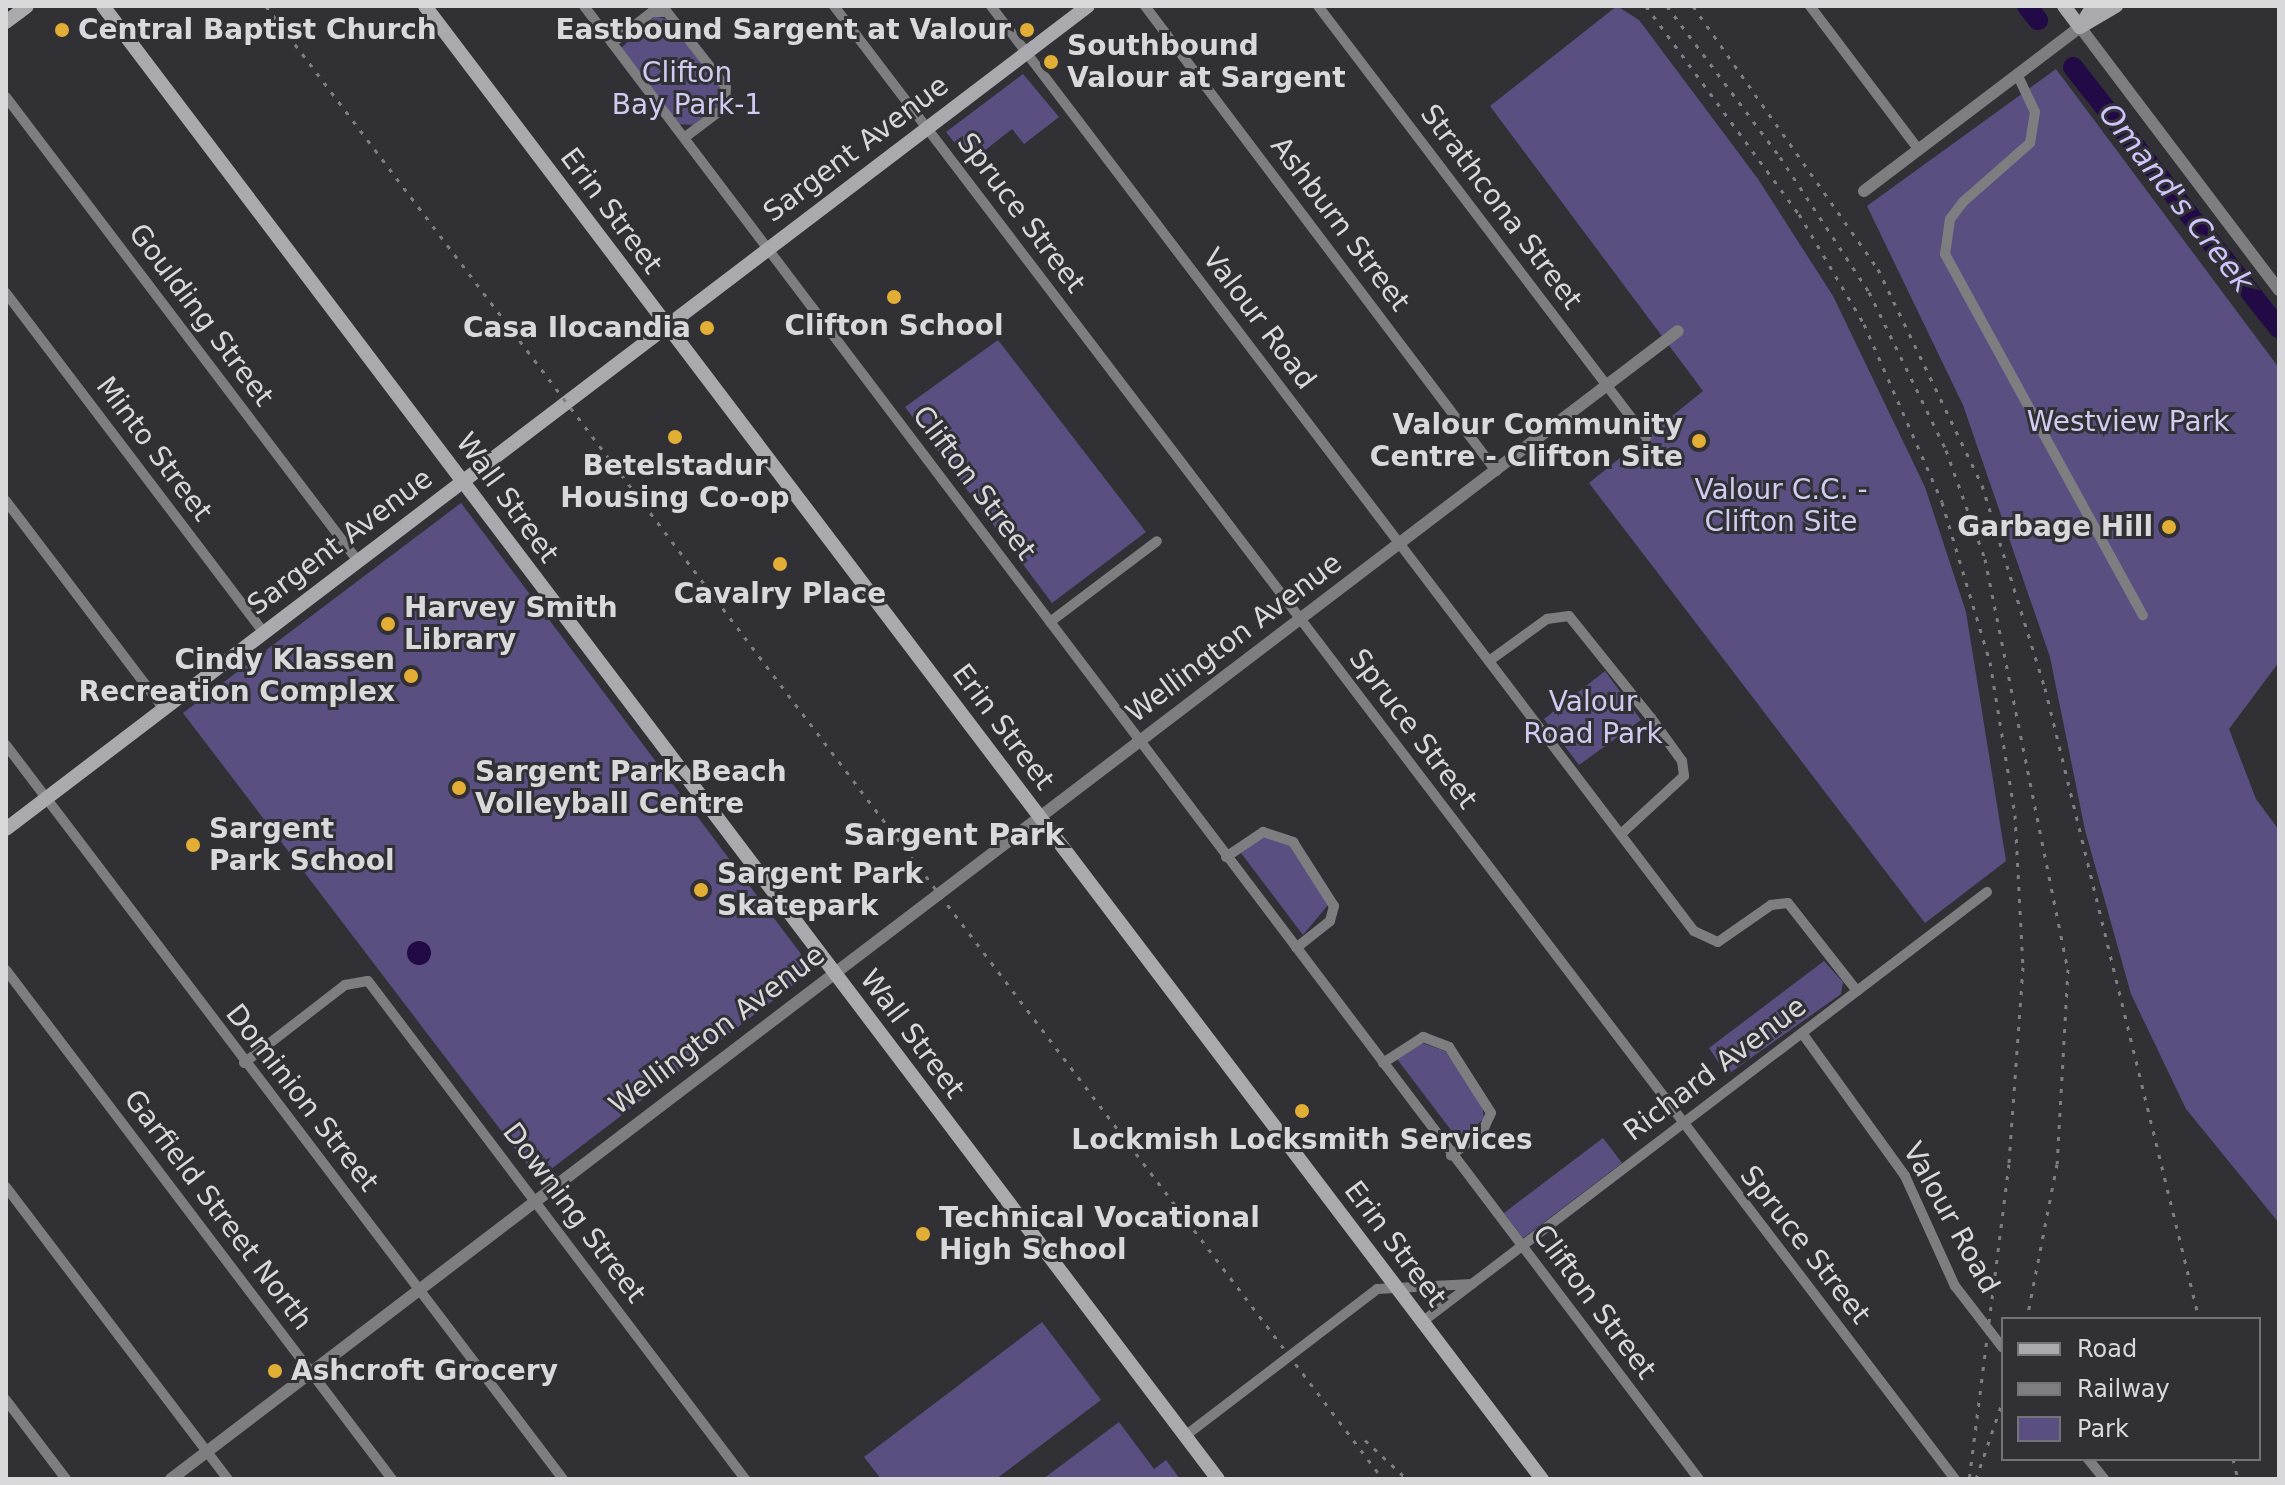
<!DOCTYPE html>
<html>
<head>
<meta charset="utf-8">
<style>
  body { margin:0 }
  #map { position:relative; width:2285px; height:1485px; overflow:hidden; background:#313035; font-family:"DejaVu Sans",sans-serif }
  div>[style] { position:absolute }
  .green>* { inset:0; background:#5b4f82 }
  .water>* { inset:0; background:#210a46 }
  .round { border-radius:50% }
  .river>* { height:20px; margin:-10px; padding:0 10px; transform-origin:10px; border-radius:10px; background:#210a46 }
  .minor>* { height:10px; margin:-5px; padding:0 5px; transform-origin:5px; border-radius:5px; background:#7e7e81 }
  .tertiary>* { height:12px; margin:-6px; padding:0 6px; transform-origin:6px; border-radius:6px; background:#7e7e81 }
  .secondary>* { height:14px; margin:-7px; padding:0 7px; transform-origin:7px; border-radius:7px; background:#aaa9ae }
  .rail>* { height:3px; margin-top:-1.5px; transform-origin:0; background:repeating-linear-gradient(90deg,#7f7e82 0 4px,transparent 0 12px) }
  .dots>* { width:22px; height:22px; translate:-50% -50%; box-sizing:border-box; border:4px solid #313035; border-radius:50% }
  span { translate:-50% -50%; white-space:nowrap; text-align:center; line-height:1.15; -webkit-text-stroke:6px #313035; paint-order:stroke }
  .poi-label { font-size:28px; color:#d9d9dc; font-weight:700 }
  .left { translate:0 -50%; text-align:left }
  .right { translate:-100% -50%; text-align:right }
  .park-label { font-size:28px; color:#d2cbf1 }
  .street-label { font-size:28px; color:#d9d9dc }
  .water-label { font-size:30px; color:#cfc4fd; font-style:italic }
  .neighbourhood-label { font-size:30px; color:#d9d9dc; font-weight:700 }
  .frame { position:absolute; inset:0; border:8px solid #d9d9dc; pointer-events:none }
  .legend { position:absolute; left:2001px; top:1317px; width:260px; height:144px; box-sizing:border-box; background:#313035; border:2px solid #747478; margin:0; padding:10px 14px; list-style:none; font-size:24px; color:#d9d9dc }
  .legend li { display:flex; align-items:center; gap:16px; height:40px }
  .legend b { width:40px; border:2px solid #747478 }
</style>
</head>
<body>
<div id="map">
  <div class="green">
    <div style="clip-path:polygon(1617px 6px,1639px 20px,1758px 179px,1833px 296px,1925px 487px,1966px 612px,2006px 861px,1925px 923px,1589px 483px,1703px 391px,1490px 106px)"></div>
    <div style="clip-path:polygon(655px 16px,669px 20px,721px 87px,721px 103px,693px 125px,678px 124px,621px 48px)"></div>
    <div style="clip-path:polygon(2056px 69px,2279px 368px,2279px 662px,2229px 729px,2256px 799px,2279px 830px,2279px 1223px,2186px 1109px,2131px 994px,2085px 830px,2050px 657px,1963px 405px,1867px 206px)"></div>
    <div style="clip-path:polygon(1023px 74px,1059px 117px,1024px 144px,1012px 129px,970px 162px,946px 132px)"></div>
    <div style="clip-path:polygon(998px 340px,1146px 532px,1052px 603px,905px 407px)"></div>
    <div style="clip-path:polygon(461px 503px,813px 970px,538px 1179px,183px 713px)"></div>
    <div style="clip-path:polygon(1605px 671px,1641px 720px,1579px 765px,1544px 719px)"></div>
    <div style="clip-path:polygon(1262px 837px,1287px 842px,1328px 905px,1303px 935px,1241px 853px)"></div>
    <div style="clip-path:polygon(1824px 961px,1843px 982px,1841px 994px,1727px 1075px,1709px 1048px)"></div>
    <div style="clip-path:polygon(1422px 1043px,1445px 1051px,1481px 1099px,1484px 1118px,1460px 1142px,1397px 1059px)"></div>
    <div style="clip-path:polygon(1603px 1138px,1622px 1163px,1523px 1238px,1504px 1213px)"></div>
    <div style="clip-path:polygon(1042px 1322px,1101px 1400px,996px 1479px,881px 1479px,864px 1457px)"></div>
    <div style="clip-path:polygon(1119px 1422px,1154px 1469px,1166px 1460px,1180px 1479px,1043px 1479px)"></div>
  </div>
  <div class="water">
    <div class="round" style="left:407px;top:941px;width:24px;height:24px"></div>
  </div>
  <div class="river">
    <div style="left:2027px;top:6px;width:18px;rotate:52deg"></div>
    <div style="left:2073px;top:67px;width:333px;rotate:51.8deg"></div>
  </div>
  <div class="minor">
    <div style="left:584px;top:6px;width:1847px;rotate:52.88deg"></div>
    <div style="left:834px;top:6px;width:1851px;rotate:52.73deg"></div>
    <div style="left:991px;top:6px;width:1162px;rotate:52.77deg"></div>
    <div style="left:1694px;top:931px;width:26px;rotate:25deg"></div>
    <div style="left:1718px;top:942px;width:65px;rotate:-34.9deg"></div>
    <div style="left:1771px;top:905px;width:17px;rotate:-7deg"></div>
    <div style="left:1788px;top:903px;width:112px;rotate:51.9deg"></div>
    <div style="left:1145px;top:6px;width:583px;rotate:52.95deg"></div>
    <div style="left:1318px;top:6px;width:542px;rotate:52.73deg"></div>
    <div style="left:1810px;top:6px;width:179px;rotate:52.9deg"></div>
    <div style="left:612px;top:43px;width:51px;rotate:-37.8deg"></div>
    <div style="left:652px;top:12px;width:15px"></div>
    <div style="left:667px;top:12px;width:95px;rotate:51.8deg"></div>
    <div style="left:726px;top:87px;width:20px;rotate:93deg"></div>
    <div style="left:725px;top:107px;width:51px;rotate:142.9deg"></div>
    <div style="left:2017px;top:74px;width:42px;rotate:64.7deg"></div>
    <div style="left:2035px;top:112px;width:31px;rotate:99deg"></div>
    <div style="left:2030px;top:143px;width:89px;rotate:138.6deg"></div>
    <div style="left:1963px;top:202px;width:21px;rotate:127deg"></div>
    <div style="left:1950px;top:219px;width:35px;rotate:98deg"></div>
    <div style="left:1945px;top:254px;width:412px;rotate:61.3deg"></div>
    <div style="left:6px;top:97px;width:582px;rotate:52.82deg"></div>
    <div style="left:6px;top:293px;width:427px;rotate:52.8deg"></div>
    <div style="left:6px;top:501px;width:261px;rotate:52.8deg"></div>
    <div style="left:1050px;top:622px;width:134px;rotate:-37.1deg"></div>
    <div style="left:1489px;top:661px;width:72px;rotate:-35.9deg"></div>
    <div style="left:1547px;top:619px;width:22px;rotate:-8deg"></div>
    <div style="left:1569px;top:616px;width:131px;rotate:51.2deg"></div>
    <div style="left:1651px;top:718px;width:53px;rotate:54.2deg"></div>
    <div style="left:1682px;top:761px;width:15px;rotate:82deg"></div>
    <div style="left:1684px;top:776px;width:86px;rotate:137.4deg"></div>
    <div style="left:6px;top:745px;width:921px;rotate:52.81deg"></div>
    <div style="left:1226px;top:857px;width:45px;rotate:-34deg"></div>
    <div style="left:1263px;top:832px;width:32px;rotate:18deg"></div>
    <div style="left:1293px;top:842px;width:76px;rotate:57.4deg"></div>
    <div style="left:1334px;top:906px;width:16px;rotate:105deg"></div>
    <div style="left:1330px;top:921px;width:43px;rotate:141.5deg"></div>
    <div style="left:6px;top:970px;width:639px;rotate:52.83deg"></div>
    <div style="left:1802px;top:1033px;width:176px;rotate:54.2deg"></div>
    <div style="left:1905px;top:1176px;width:121px;rotate:65.6deg"></div>
    <div style="left:1955px;top:1286px;width:78px;rotate:52.3deg"></div>
    <div style="left:244px;top:1063px;width:128px;rotate:-37.7deg"></div>
    <div style="left:345px;top:985px;width:23px;rotate:-10deg"></div>
    <div style="left:368px;top:981px;width:625px;rotate:52.87deg"></div>
    <div style="left:1383px;top:1063px;width:48px;rotate:-33deg"></div>
    <div style="left:1423px;top:1037px;width:28px;rotate:21deg"></div>
    <div style="left:1449px;top:1047px;width:78px;rotate:57.5deg"></div>
    <div style="left:1491px;top:1113px;width:21px;rotate:115deg"></div>
    <div style="left:1482px;top:1132px;width:39px;rotate:143deg"></div>
    <div style="left:6px;top:1187px;width:367px;rotate:52.8deg"></div>
    <div style="left:1422px;top:1322px;width:710px;rotate:-37.27deg"></div>
    <div style="left:6px;top:1400px;width:99px;rotate:52.8deg"></div>
    <div style="left:1185px;top:1436px;width:242px;rotate:-37.4deg"></div>
    <div style="left:1377px;top:1289px;width:95px;rotate:-3deg"></div>
    <div style="left:2088px;top:1459px;width:26px;rotate:51deg"></div>
  </div>
  <div class="tertiary">
    <div style="left:1864px;top:191px;width:271px;rotate:-37.2deg"></div>
    <div style="left:2080px;top:27px;width:330px;rotate:52.9deg"></div>
    <div style="left:171px;top:1479px;width:1894px;rotate:-37.3deg"></div>
  </div>
  <div class="secondary">
    <div style="left:103px;top:6px;width:1847px;rotate:52.88deg"></div>
    <div style="left:425px;top:6px;width:1849px;rotate:52.83deg"></div>
    <div style="left:2064px;top:6px;width:26px;rotate:53deg"></div>
    <div style="left:6px;top:22px;width:26px;rotate:-37deg"></div>
    <div style="left:2080px;top:27px;width:42px;rotate:-30.3deg"></div>
    <div style="left:2080px;top:27px;width:25px;rotate:-58deg"></div>
    <div style="left:6px;top:829px;width:1359px;rotate:-37.26deg"></div>
  </div>
  <div class="rail">
    <div style="left:266px;top:6px;width:1849px;rotate:52.83deg"></div>
    <div style="left:1646px;top:6px;width:258px;rotate:53.7deg"></div>
    <div style="left:1799px;top:214px;width:128px;rotate:59.4deg"></div>
    <div style="left:1864px;top:324px;width:194px;rotate:66.3deg"></div>
    <div style="left:1942px;top:502px;width:167px;rotate:73.3deg"></div>
    <div style="left:1990px;top:662px;width:155px;rotate:80.7deg"></div>
    <div style="left:2015px;top:815px;width:152px;rotate:87deg"></div>
    <div style="left:2023px;top:967px;width:197px;rotate:94.1deg"></div>
    <div style="left:2009px;top:1164px;width:318px;rotate:97.2deg"></div>
    <div style="left:1667px;top:6px;width:189px;rotate:53.2deg"></div>
    <div style="left:1780px;top:157px;width:162px;rotate:56.6deg"></div>
    <div style="left:1869px;top:292px;width:176px;rotate:64deg"></div>
    <div style="left:1946px;top:450px;width:116px;rotate:70.3deg"></div>
    <div style="left:1985px;top:559px;width:418px;rotate:78.6deg"></div>
    <div style="left:2068px;top:969px;width:195px;rotate:93.2deg"></div>
    <div style="left:2057px;top:1164px;width:158px;rotate:101deg"></div>
    <div style="left:1693px;top:6px;width:322px;rotate:54.9deg"></div>
    <div style="left:1878px;top:269px;width:240px;rotate:64.3deg"></div>
    <div style="left:1982px;top:485px;width:213px;rotate:72.8deg"></div>
    <div style="left:2045px;top:688px;width:650px;rotate:76.28deg"></div>
    <div style="left:1365px;top:1440px;width:57px;rotate:42.9deg"></div>
    <div style="left:2233px;top:1459px;width:21px;rotate:76deg"></div>
    <div style="left:1976px;top:1479px;width:83px;rotate:-71.1deg"></div>
  </div>
  <div class="dots">
    <div style="left:62px;top:30px;background:#e3ae35"></div>
    <div style="left:1027px;top:30px;background:#e3ae35"></div>
    <div style="left:1051px;top:62px;background:#e3ae35"></div>
    <div style="left:894px;top:297px;background:#e3ae35"></div>
    <div style="left:707px;top:328px;background:#e3ae35"></div>
    <div style="left:675px;top:437px;background:#e3ae35"></div>
    <div style="left:1699px;top:441px;background:#e3ae35"></div>
    <div style="left:2169px;top:527px;background:#e3ae35"></div>
    <div style="left:780px;top:564px;background:#e3ae35"></div>
    <div style="left:388px;top:624px;background:#e3ae35"></div>
    <div style="left:411px;top:676px;background:#e3ae35"></div>
    <div style="left:459px;top:788px;background:#e3ae35"></div>
    <div style="left:193px;top:845px;background:#e3ae35"></div>
    <div style="left:701px;top:890px;background:#e3ae35"></div>
    <div style="left:1302px;top:1111px;background:#e3ae35"></div>
    <div style="left:923px;top:1234px;background:#e3ae35"></div>
    <div style="left:275px;top:1371px;background:#e3ae35"></div>
  </div>
  <div class="poi-label">
    <span class="left" style="left:78px;top:30px">Central Baptist Church</span>
    <span class="right" style="left:1011px;top:30px">Eastbound Sargent at Valour</span>
    <span class="left" style="left:1067px;top:62px">Southbound<br>Valour at Sargent</span>
    <span style="left:894px;top:326px">Clifton School</span>
    <span class="right" style="left:691px;top:328px">Casa Ilocandia</span>
    <span class="right" style="left:1683px;top:441px">Valour Community<br>Centre - Clifton Site</span>
    <span style="left:675px;top:482px">Betelstadur<br>Housing Co-op</span>
    <span class="right" style="left:2153px;top:527px">Garbage Hill</span>
    <span style="left:780px;top:594px">Cavalry Place</span>
    <span class="left" style="left:404px;top:624px">Harvey Smith<br>Library</span>
    <span class="right" style="left:395px;top:676px">Cindy Klassen<br>Recreation Complex</span>
    <span class="left" style="left:475px;top:788px">Sargent Park Beach<br>Volleyball Centre</span>
    <span class="left" style="left:209px;top:845px">Sargent<br>Park School</span>
    <span class="left" style="left:717px;top:890px">Sargent Park<br>Skatepark</span>
    <span style="left:1302px;top:1140px">Lockmish Locksmith Services</span>
    <span class="left" style="left:939px;top:1234px">Technical Vocational<br>High School</span>
    <span class="left" style="left:291px;top:1371px">Ashcroft Grocery</span>
  </div>
  <div class="park-label">
    <span style="left:687px;top:89px">Clifton<br>Bay Park-1</span>
    <span style="left:2128px;top:422px">Westview Park</span>
    <span style="left:1781px;top:506px">Valour C.C. -<br>Clifton Site</span>
    <span style="left:1593px;top:718px">Valour<br>Road Park</span>
  </div>
  <div class="street-label">
    <span style="left:856px;top:149px;rotate:-37deg">Sargent Avenue</span>
    <span style="left:1501px;top:207px;rotate:53deg">Strathcona Street</span>
    <span style="left:611px;top:211px;rotate:53deg">Erin Street</span>
    <span style="left:1021px;top:213px;rotate:53deg">Spruce Street</span>
    <span style="left:1340px;top:224px;rotate:53deg">Ashburn Street</span>
    <span style="left:201px;top:315px;rotate:53deg">Goulding Street</span>
    <span style="left:1259px;top:319px;rotate:53deg">Valour Road</span>
    <span style="left:154px;top:449px;rotate:53deg">Minto Street</span>
    <span style="left:974px;top:483px;rotate:53deg">Clifton Street</span>
    <span style="left:507px;top:498px;rotate:54deg">Wall Street</span>
    <span style="left:340px;top:542px;rotate:-37deg">Sargent Avenue</span>
    <span style="left:1234px;top:638px;rotate:-37deg">Wellington Avenue</span>
    <span style="left:1003px;top:727px;rotate:53deg">Erin Street</span>
    <span style="left:1413px;top:729px;rotate:53deg">Spruce Street</span>
    <span style="left:717px;top:1030px;rotate:-37deg">Wellington Avenue</span>
    <span style="left:912px;top:1034px;rotate:53deg">Wall Street</span>
    <span style="left:1715px;top:1069px;rotate:-37deg">Richard Avenue</span>
    <span style="left:302px;top:1098px;rotate:52deg">Dominion Street</span>
    <span style="left:218px;top:1210px;rotate:53deg">Garfield Street North</span>
    <span style="left:574px;top:1213px;rotate:53deg">Downing Street</span>
    <span style="left:1951px;top:1218px;rotate:61deg">Valour Road</span>
    <span style="left:1395px;top:1244px;rotate:53deg">Erin Street</span>
    <span style="left:1805px;top:1245px;rotate:52deg">Spruce Street</span>
    <span style="left:1594px;top:1302px;rotate:53deg">Clifton Street</span>
  </div>
  <div class="water-label">
    <span style="left:2176px;top:198px;rotate:52deg">Omand's Creek</span>
  </div>
  <div class="neighbourhood-label">
    <span style="left:954px;top:835px">Sargent Park</span>
  </div>
  <div class="frame"></div>
  <ul class="legend">
  <li><b style="height:10px;background:#aaa9ae"></b>Road</li>
  <li><b style="height:10px;background:#7f7e82"></b>Railway</li>
  <li><b style="height:22px;background:#5b4f82"></b>Park</li>
  </ul>
</div>
</body>
</html>
